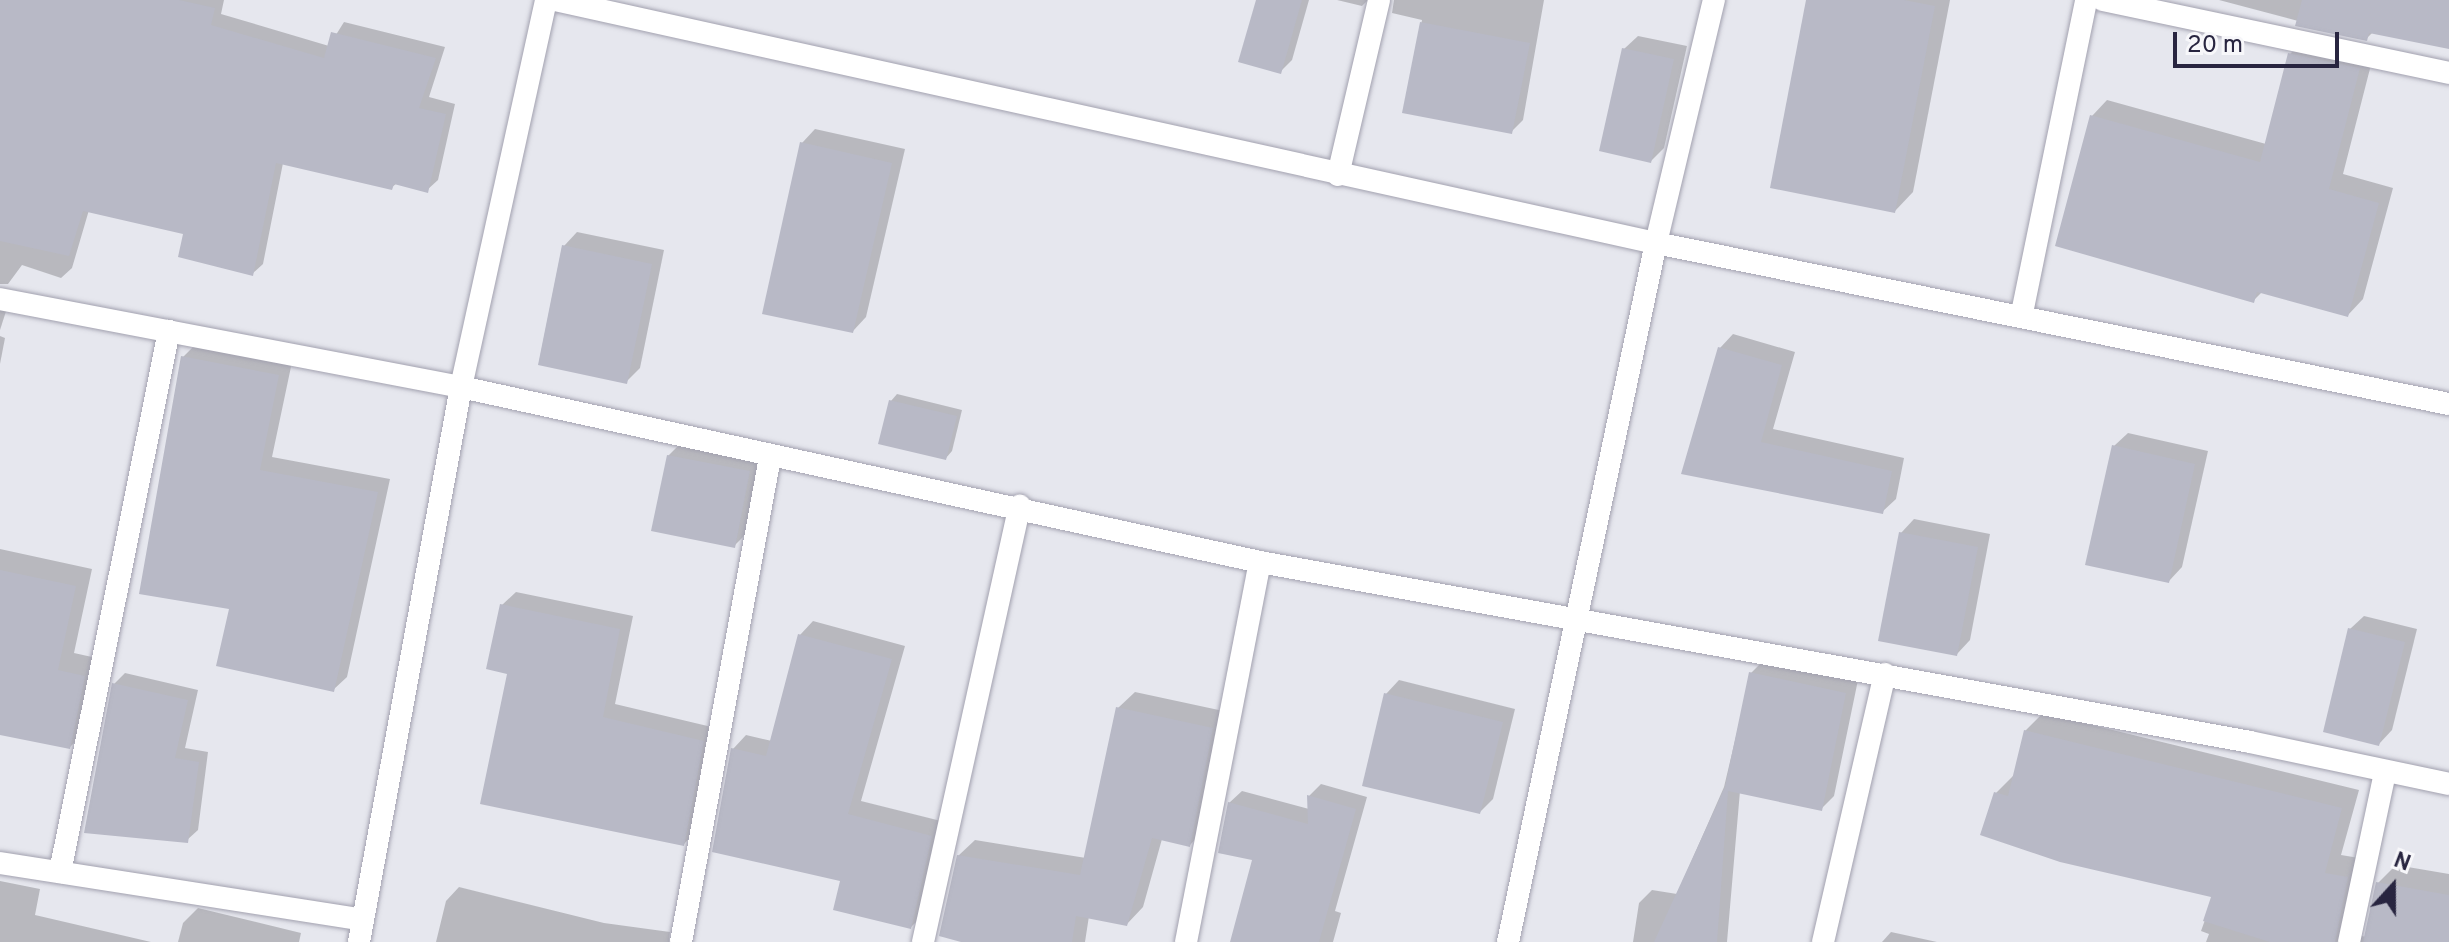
<!DOCTYPE html>
<html>
<head>
<meta charset="utf-8">
<style>
  body { margin:0 }
  #map { position:relative; width:2449px; height:942px; overflow:hidden; background:#e6e7ee; font-family:Overpass,sans-serif }
  div>[style] { position:absolute }
  .shadow>* { inset:0; background:#0003 }
  .building>* { inset:0; background:#b8b9c6 }
  .roads { filter:drop-shadow(0 0 2px #a2a1af) drop-shadow(0 0 2px #a2a1af) }
  .minor>* { height:22px; margin:-11px; padding:0 11px; transform-origin:11px; border-radius:11px; background:#fff }
  span { translate:-50% -50%; white-space:nowrap; text-align:center; line-height:1.15; -webkit-text-stroke:6px #f7f7fa; paint-order:stroke }
  .north { position:absolute; left:2353px; top:846px; width:80px; height:80px; -webkit-text-stroke:6px #f7f7fa; paint-order:stroke; rotate:21deg; font-size:22px; font-weight:700; line-height:32px; text-align:center; color:#282540 }
  .north::after { content:''; display:block; margin:auto; width:28px; height:36px; background:#282540; clip-path:polygon(50% 0,100% 100%,50% 72%,0 100%) }
  .scale { position:absolute; left:2173px; top:32px; width:166px; height:36px; box-sizing:border-box; border:4px solid #282540; border-top:0; padding-left:10px; font-size:24px; line-height:28px; white-space:nowrap; color:#282540; -webkit-text-stroke:6px #f7f7fa; paint-order:stroke }
</style>
</head>
<body>
<div id="map">
  <div class="shadow">
    <div style="clip-path:polygon(0 0,224px 0,221px 14px,329px 46px,344px 22px,445px 47px,429px 97px,455px 104px,438px 180px,427px 190px,397px 183px,391px 188px,283px 163px,263px 264px,252px 274px,186px 232px,89px 210px,72px 268px,61px 278px,22px 265px,8px 284px,0 284px)"></div>
    <div style="clip-path:polygon(1258px 0,1309px 0,1292px 60px,1280px 72px)"></div>
    <div style="clip-path:polygon(1337px 0,1368px 0,1362px 6px)"></div>
    <div style="clip-path:polygon(1394px 0,1544px 0,1523px 120px,1511px 132px,1404px 111px,1422px 20px,1392px 13px)"></div>
    <div style="clip-path:polygon(1808px 0,1950px 0,1913px 192px,1895px 211px)"></div>
    <div style="clip-path:polygon(2219px 0,2449px 0,2449px 47px,2373px 32px,2366px 39px)"></div>
    <div style="clip-path:polygon(1638px 36px,1687px 46px,1664px 148px,1651px 161px,1624px 49px)"></div>
    <div style="clip-path:polygon(2305px 39px,2374px 53px,2343px 174px,2393px 188px,2363px 299px,2348px 315px,2263px 291px,2254px 300px,2092px 116px,2107px 100px,2266px 144px,2290px 54px)"></div>
    <div style="clip-path:polygon(815px 129px,905px 149px,866px 317px,853px 331px,802px 143px)"></div>
    <div style="clip-path:polygon(577px 232px,664px 250px,640px 368px,626px 382px,564px 246px)"></div>
    <div style="clip-path:polygon(0 297px,9px 302px,0 330px)"></div>
    <div style="clip-path:polygon(1733px 334px,1795px 352px,1773px 429px,1904px 458px,1896px 499px,1882px 512px,1684px 473px,1720px 348px)"></div>
    <div style="clip-path:polygon(0 336px,5px 338px,0 364px)"></div>
    <div style="clip-path:polygon(197px 343px,292px 362px,272px 457px,390px 479px,347px 677px,333px 690px,231px 607px,183px 357px)"></div>
    <div style="clip-path:polygon(897px 394px,962px 410px,952px 451px,946px 458px,891px 401px)"></div>
    <div style="clip-path:polygon(2128px 433px,2208px 451px,2182px 567px,2169px 581px,2114px 446px)"></div>
    <div style="clip-path:polygon(682px 442px,762px 458px,748px 532px,734px 546px,668px 456px)"></div>
    <div style="clip-path:polygon(1914px 519px,1990px 534px,1970px 640px,1957px 654px,1901px 533px)"></div>
    <div style="clip-path:polygon(0 549px,92px 569px,74px 653px,101px 659px,87px 730px,70px 747px,0 733px)"></div>
    <div style="clip-path:polygon(516px 592px,633px 616px,615px 704px,716px 728px,697px 830px,684px 844px,509px 672px,502px 605px)"></div>
    <div style="clip-path:polygon(2364px 616px,2417px 629px,2392px 730px,2379px 744px,2350px 629px)"></div>
    <div style="clip-path:polygon(813px 621px,905px 646px,861px 801px,945px 822px,924px 914px,911px 927px,843px 879px,733px 749px,746px 735px,772px 741px,800px 635px)"></div>
    <div style="clip-path:polygon(1764px 660px,1858px 680px,1834px 796px,1821px 809px,1740px 791px,1727px 942px,1633px 942px,1639px 903px,1652px 890px,1677px 894px,1724px 787px,1751px 673px)"></div>
    <div style="clip-path:polygon(125px 673px,198px 690px,185px 748px,208px 752px,198px 830px,187px 840px,114px 684px)"></div>
    <div style="clip-path:polygon(1399px 680px,1515px 709px,1493px 799px,1480px 812px,1386px 694px)"></div>
    <div style="clip-path:polygon(1135px 692px,1228px 712px,1206px 828px,1190px 845px,1162px 839px,1143px 907px,1127px 924px,1089px 916px,1085px 942px,965px 942px,958px 856px,975px 840px,1086px 858px,1118px 708px)"></div>
    <div style="clip-path:polygon(2043px 713px,2359px 790px,2341px 855px,2365px 859px,2358px 935px,2366px 937px,2378px 883px,2396px 865px,2449px 874px,2449px 942px,2206px 942px,2209px 934px,2201px 931px,2214px 895px,1996px 793px,2015px 774px,2025px 731px)"></div>
    <div style="clip-path:polygon(1321px 784px,1367px 797px,1335px 911px,1341px 913px,1333px 942px,1232px 942px,1254px 859px,1229px 803px,1242px 791px,1309px 809px,1309px 796px)"></div>
    <div style="clip-path:polygon(0 881px,40px 889px,35px 915px,151px 942px,0 942px)"></div>
    <div style="clip-path:polygon(459px 887px,604px 923px,670px 932px,669px 942px,436px 942px,446px 901px)"></div>
    <div style="clip-path:polygon(198px 908px,301px 933px,299px 942px,178px 942px,183px 923px)"></div>
    <div style="clip-path:polygon(1891px 932px,1937px 942px,1882px 942px)"></div>
  </div>
  <div class="building">
    <div style="clip-path:polygon(0 0,179px 0,215px 8px,211px 25px,324px 58px,331px 32px,436px 58px,419px 108px,446px 114px,428px 193px,394px 184px,392px 190px,276px 163px,253px 276px,178px 257px,183px 234px,83px 211px,69px 256px,0 241px)"></div>
    <div style="clip-path:polygon(1256px 0,1302px 0,1281px 74px,1238px 62px)"></div>
    <div style="clip-path:polygon(1806px 0,1904px 0,1935px 6px,1895px 213px,1770px 188px)"></div>
    <div style="clip-path:polygon(2302px 0,2449px 0,2449px 49px,2369px 33px,2367px 41px,2295px 26px)"></div>
    <div style="clip-path:polygon(1420px 22px,1530px 43px,1512px 134px,1402px 113px)"></div>
    <div style="clip-path:polygon(1622px 48px,1674px 59px,1651px 163px,1599px 151px)"></div>
    <div style="clip-path:polygon(2288px 53px,2360px 68px,2329px 189px,2379px 203px,2348px 317px,2257px 292px,2254px 303px,2055px 246px,2090px 115px,2260px 162px)"></div>
    <div style="clip-path:polygon(800px 142px,892px 163px,853px 333px,762px 314px)"></div>
    <div style="clip-path:polygon(562px 245px,652px 264px,627px 384px,538px 365px)"></div>
    <div style="clip-path:polygon(1718px 347px,1782px 365px,1761px 442px,1892px 471px,1883px 514px,1681px 474px)"></div>
    <div style="clip-path:polygon(181px 356px,279px 375px,260px 470px,378px 492px,334px 692px,216px 666px,229px 609px,139px 594px)"></div>
    <div style="clip-path:polygon(889px 400px,957px 416px,946px 460px,878px 444px)"></div>
    <div style="clip-path:polygon(2112px 445px,2195px 464px,2169px 583px,2085px 565px)"></div>
    <div style="clip-path:polygon(667px 455px,750px 471px,735px 548px,651px 531px)"></div>
    <div style="clip-path:polygon(1899px 532px,1978px 547px,1957px 656px,1878px 641px)"></div>
    <div style="clip-path:polygon(0 570px,76px 586px,58px 670px,85px 676px,70px 749px,0 735px)"></div>
    <div style="clip-path:polygon(500px 604px,620px 629px,603px 717px,704px 741px,684px 846px,480px 804px,507px 674px,486px 669px)"></div>
    <div style="clip-path:polygon(2348px 628px,2405px 642px,2379px 746px,2323px 732px)"></div>
    <div style="clip-path:polygon(798px 634px,892px 659px,848px 814px,932px 836px,911px 929px,833px 910px,840px 881px,712px 852px,731px 748px,766px 756px)"></div>
    <div style="clip-path:polygon(1749px 672px,1846px 693px,1822px 811px,1728px 791px,1717px 942px,1654px 942px,1725px 787px)"></div>
    <div style="clip-path:polygon(112px 683px,188px 700px,175px 758px,199px 762px,188px 843px,84px 833px)"></div>
    <div style="clip-path:polygon(1384px 693px,1503px 722px,1480px 814px,1362px 786px)"></div>
    <div style="clip-path:polygon(1116px 707px,1213px 728px,1190px 847px,1152px 838px,1127px 926px,1076px 916px,1072px 942px,961px 942px,939px 936px,957px 855px,1080px 875px)"></div>
    <div style="clip-path:polygon(2024px 730px,2342px 808px,2325px 873px,2348px 877px,2335px 942px,2270px 942px,2203px 921px,2211px 897px,2060px 862px,1980px 835px,1994px 792px,2008px 796px)"></div>
    <div style="clip-path:polygon(1307px 795px,1356px 809px,1319px 942px,1230px 942px,1252px 860px,1218px 853px,1228px 802px,1308px 824px)"></div>
    <div style="clip-path:polygon(2376px 882px,2449px 895px,2449px 942px,2363px 942px)"></div>
  </div>
  <div class="roads">
    <div class="minor">
      <div style="left:555px;top:0;width:1127px;rotate:12.45deg"></div>
      <div style="left:1656px;top:243px;width:809px;rotate:11.48deg"></div>
      <div style="left:2103px;top:0;width:354px;rotate:11.9deg"></div>
      <div style="left:1338px;top:175px;width:180px;rotate:-76.8deg"></div>
      <div style="left:0;top:299px;width:469px;rotate:10.8deg"></div>
      <div style="left:461px;top:387px;width:818px;rotate:12.35deg"></div>
      <div style="left:1260px;top:562px;width:1006px;rotate:10.3deg"></div>
      <div style="left:2250px;top:742px;width:203px;rotate:11.9deg"></div>
      <div style="left:2022px;top:313px;width:319px;rotate:-78.4deg"></div>
      <div style="left:0;top:863px;width:367px;rotate:8.9deg"></div>
      <div style="left:60px;top:872px;width:552px;rotate:-78.61deg"></div>
      <div style="left:359px;top:942px;width:564px;rotate:-79.59deg"></div>
      <div style="left:461px;top:387px;width:396px;rotate:-77.6deg"></div>
      <div style="left:681px;top:942px;width:493px;rotate:-79.6deg"></div>
      <div style="left:923px;top:942px;width:447px;rotate:-77.5deg"></div>
      <div style="left:1186px;top:942px;width:387px;rotate:-79deg"></div>
      <div style="left:1508px;top:942px;width:714px;rotate:-78.05deg"></div>
      <div style="left:1656px;top:243px;width:250px;rotate:-76.6deg"></div>
      <div style="left:1823px;top:942px;width:275px;rotate:-77deg"></div>
      <div style="left:2349px;top:942px;width:174px;rotate:-78deg"></div>
    </div>
  </div>
  <div class="north">N</div>
  <div class="scale">20 m</div>
</div>
</body>
</html>
